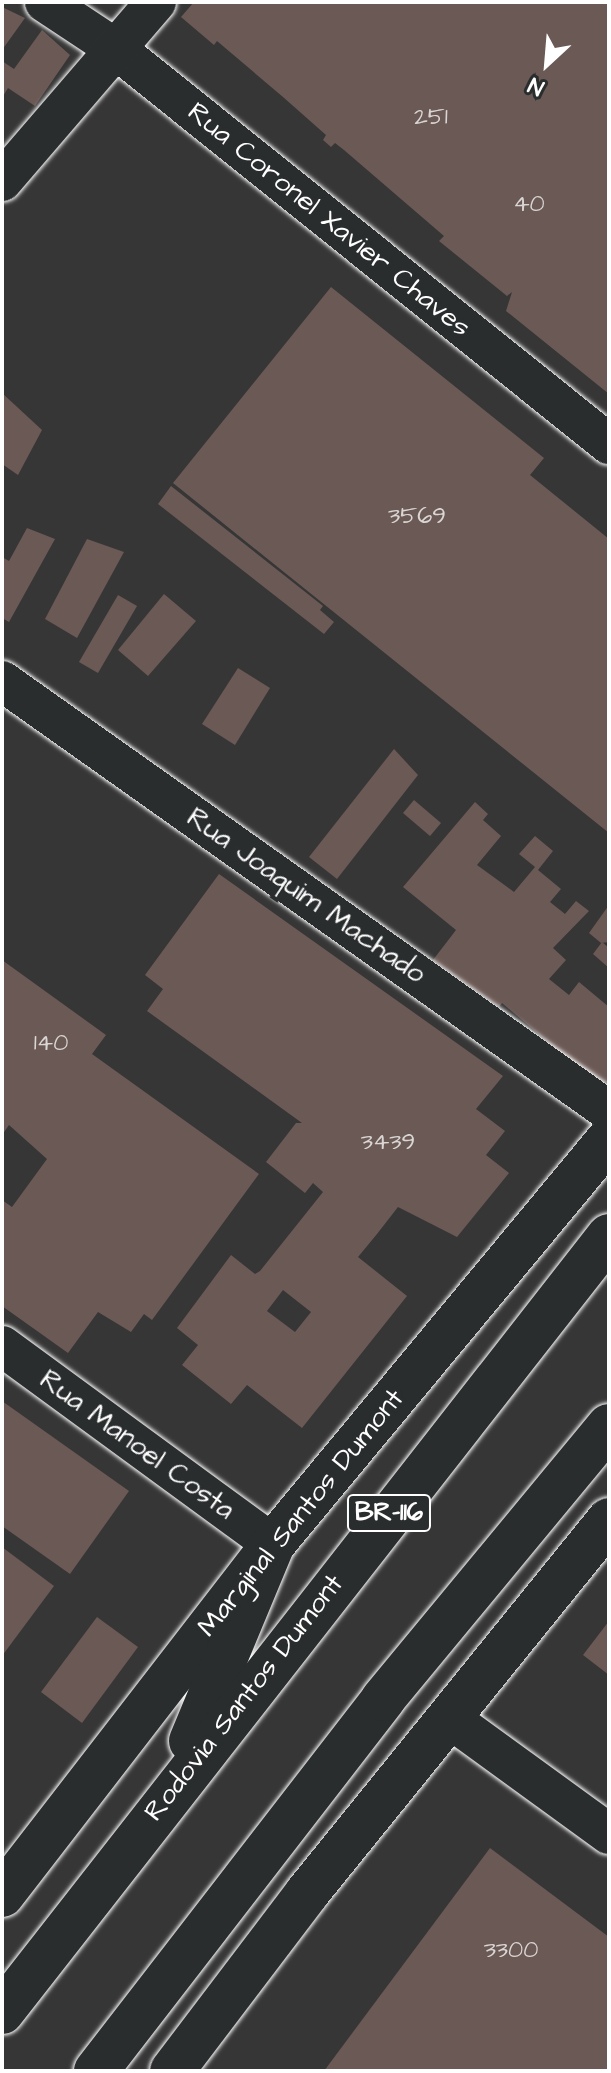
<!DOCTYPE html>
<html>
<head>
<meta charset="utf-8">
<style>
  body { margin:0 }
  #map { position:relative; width:611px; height:2073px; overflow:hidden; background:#373636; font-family:"Architects Daughter",sans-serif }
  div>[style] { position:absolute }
  .building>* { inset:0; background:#6b5955 }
  .roads { filter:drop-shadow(0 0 2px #fff) drop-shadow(0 0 2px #fff) }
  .street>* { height:40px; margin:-20px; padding:0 20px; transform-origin:20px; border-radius:20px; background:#2a2d2e }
  .secondary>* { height:44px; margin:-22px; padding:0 22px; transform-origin:22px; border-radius:22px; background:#2a2d2e }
  .highway>* { height:44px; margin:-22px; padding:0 22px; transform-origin:22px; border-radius:22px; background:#2a2d2e }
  span { translate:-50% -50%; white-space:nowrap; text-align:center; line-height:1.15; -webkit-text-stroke:8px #2a2d2e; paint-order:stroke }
  .number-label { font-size:24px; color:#dad6d4 }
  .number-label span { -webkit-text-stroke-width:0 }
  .shield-label span { padding:2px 6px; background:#2a2d2e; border:2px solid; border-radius:6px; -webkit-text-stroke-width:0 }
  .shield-label { font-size:26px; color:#fff; font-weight:700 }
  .street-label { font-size:28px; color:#fff }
  .frame { position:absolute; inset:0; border:4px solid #fff; pointer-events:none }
  .north { position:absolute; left:507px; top:24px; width:80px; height:80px; -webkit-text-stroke:6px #2a2d2e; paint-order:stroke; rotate:206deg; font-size:22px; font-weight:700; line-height:32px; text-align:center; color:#fff }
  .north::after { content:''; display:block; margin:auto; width:28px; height:36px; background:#fff; clip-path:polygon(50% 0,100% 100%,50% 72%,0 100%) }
</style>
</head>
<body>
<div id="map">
  <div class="building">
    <div style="clip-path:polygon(194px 2px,609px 2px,609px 394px,506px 311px,512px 292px,507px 296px,439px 241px,444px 236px,344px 150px,335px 143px,331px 147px,323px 140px,326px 135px,283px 97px,217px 41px,214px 45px,181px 17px)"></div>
    <div style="clip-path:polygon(2px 7px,25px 18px,2px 50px)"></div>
    <div style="clip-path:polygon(42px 30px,70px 55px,35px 106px,8px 88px,2px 98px,2px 61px,14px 69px)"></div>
    <div style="clip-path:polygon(331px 287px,544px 458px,530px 475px,609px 539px,609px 833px,173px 483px)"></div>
    <div style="clip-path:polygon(2px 393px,42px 430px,18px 475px,2px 464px)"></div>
    <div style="clip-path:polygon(171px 486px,323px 606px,320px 610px,334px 622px,324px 634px,158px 504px)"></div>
    <div style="clip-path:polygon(27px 528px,55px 539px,9px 622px,2px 618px,2px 557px,9px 561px)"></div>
    <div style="clip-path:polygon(87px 539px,124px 552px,77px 638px,45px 619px)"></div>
    <div style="clip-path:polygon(164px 594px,196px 621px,148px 676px,118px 650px)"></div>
    <div style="clip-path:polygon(118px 595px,137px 606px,98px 673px,79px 662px)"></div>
    <div style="clip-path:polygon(238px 668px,270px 688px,235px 745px,202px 724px)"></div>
    <div style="clip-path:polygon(394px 749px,418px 775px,337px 879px,309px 857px)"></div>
    <div style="clip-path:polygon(414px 800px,441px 823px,430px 836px,403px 813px)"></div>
    <div style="clip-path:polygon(475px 802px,488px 814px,483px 820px,501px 836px,477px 865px,514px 892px,535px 867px,519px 854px,535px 836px,553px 851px,538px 870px,561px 889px,550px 902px,565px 914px,576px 901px,589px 911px,553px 948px,566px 960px,549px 979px,569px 995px,579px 982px,609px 1007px,607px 1082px,593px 1080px,502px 1003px,499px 1007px,433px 960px,456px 930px,403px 887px)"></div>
    <div style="clip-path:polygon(evenodd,219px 874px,503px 1076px,476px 1109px,505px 1131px,486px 1155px,509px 1173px,457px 1237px,398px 1207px,377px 1234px,358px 1257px,407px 1296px,302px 1428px,247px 1385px,231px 1404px,182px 1365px,198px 1345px,177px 1328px,231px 1255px,255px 1274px,260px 1271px,323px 1192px,313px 1183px,305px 1193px,266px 1162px,296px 1123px,302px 1123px,147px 1011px,163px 989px,145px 975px,219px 874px,283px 1290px,311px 1312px,295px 1332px,267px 1311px,283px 1290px)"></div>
    <div style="clip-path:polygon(609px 905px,609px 942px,601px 943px,589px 933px)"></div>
    <div style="clip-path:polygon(602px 942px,609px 948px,609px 968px,593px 954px)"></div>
    <div style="clip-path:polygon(2px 960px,106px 1035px,92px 1054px,259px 1174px,152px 1320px,144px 1314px,131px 1332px,98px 1312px,68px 1353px,2px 1306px,2px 1200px,12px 1207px,47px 1159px,9px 1125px,2px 1135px)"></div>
    <div style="clip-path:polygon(2px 1401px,129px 1491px,70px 1574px,2px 1526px)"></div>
    <div style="clip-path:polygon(2px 1547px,54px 1586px,2px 1656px)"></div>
    <div style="clip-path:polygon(97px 1617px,138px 1647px,82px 1723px,41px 1692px)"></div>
    <div style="clip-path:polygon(609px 1621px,609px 1675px,583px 1655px)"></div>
    <div style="clip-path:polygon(490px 1848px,609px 1937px,609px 2071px,324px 2071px)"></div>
  </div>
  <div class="roads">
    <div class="street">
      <div style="left:45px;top:2px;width:85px;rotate:33.5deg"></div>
      <div style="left:116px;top:49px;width:632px;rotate:38.7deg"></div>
      <div style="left:2px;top:181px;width:236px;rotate:-49.3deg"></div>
      <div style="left:2px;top:681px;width:744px;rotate:35.31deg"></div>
      <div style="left:2px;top:1346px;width:336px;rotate:36.2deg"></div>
      <div style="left:448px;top:1717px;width:199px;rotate:36deg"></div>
    </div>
    <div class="secondary">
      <div style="left:2px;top:1895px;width:443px;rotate:-52.3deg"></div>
      <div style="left:273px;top:1544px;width:526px;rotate:-50.32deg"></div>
      <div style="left:172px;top:2071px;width:223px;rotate:-52.8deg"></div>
      <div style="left:307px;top:1893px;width:480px;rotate:-51deg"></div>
    </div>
    <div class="highway">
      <div style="left:191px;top:1741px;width:213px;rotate:-67.4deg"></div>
      <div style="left:2px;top:2012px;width:985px;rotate:-51.97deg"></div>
      <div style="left:96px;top:2071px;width:470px;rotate:-52.3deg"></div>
      <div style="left:383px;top:1699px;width:354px;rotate:-50.4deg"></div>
    </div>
  </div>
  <div class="number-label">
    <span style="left:431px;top:118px">251</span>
    <span style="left:529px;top:205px">40</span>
    <span style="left:417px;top:517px">3569</span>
    <span style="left:51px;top:1044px">140</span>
    <span style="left:388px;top:1143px">3439</span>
    <span style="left:511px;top:1951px">3300</span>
  </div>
  <div class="shield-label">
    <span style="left:389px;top:1513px">BR-116</span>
  </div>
  <div class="street-label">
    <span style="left:329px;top:220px;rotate:39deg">Rua Coronel Xavier Chaves</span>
    <span style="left:306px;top:896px;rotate:35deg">Rua Joaquim Machado</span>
    <span style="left:137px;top:1445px;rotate:36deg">Rua Manoel Costa</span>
    <span style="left:301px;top:1513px;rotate:-51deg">Marginal Santos Dumont</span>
    <span style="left:244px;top:1698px;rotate:-52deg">Rodovia Santos Dumont</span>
  </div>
  <div class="frame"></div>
  <div class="north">N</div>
</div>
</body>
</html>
